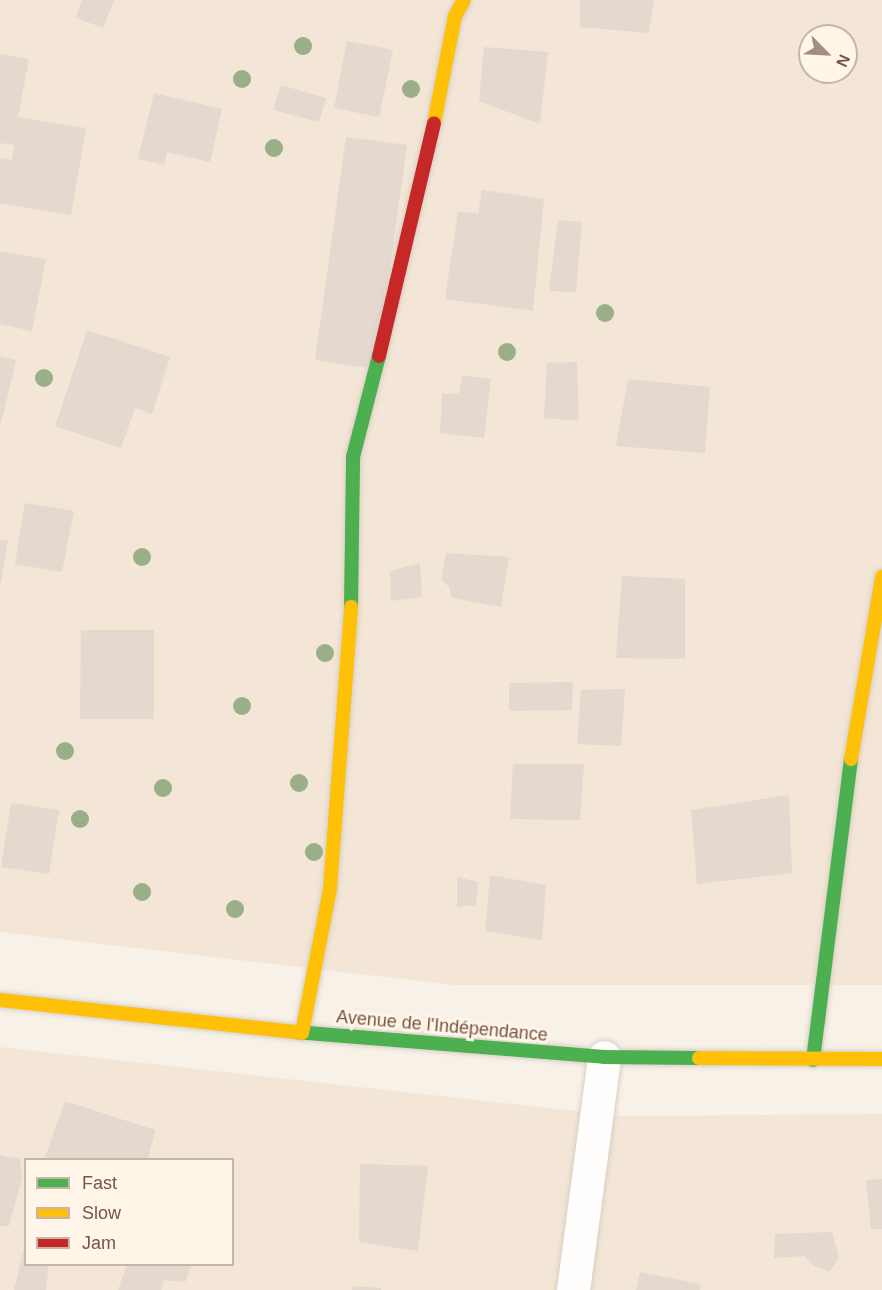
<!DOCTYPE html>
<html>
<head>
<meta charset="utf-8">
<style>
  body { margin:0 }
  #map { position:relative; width:882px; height:1290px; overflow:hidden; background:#f7f1e7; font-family:Helvetica,sans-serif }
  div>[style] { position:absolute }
  .residential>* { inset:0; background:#f3e6d6 }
  .building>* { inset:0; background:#e4d8cf }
  .roads { filter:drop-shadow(0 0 2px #d8cec5) drop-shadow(0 0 2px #d8cec5) }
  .street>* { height:33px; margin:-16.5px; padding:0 16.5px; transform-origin:16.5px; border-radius:16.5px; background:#fefdfb }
  .fast>* { height:14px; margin:-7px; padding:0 7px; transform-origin:7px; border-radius:7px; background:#4caf50 }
  .slow>* { height:14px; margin:-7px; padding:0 7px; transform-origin:7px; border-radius:7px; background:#ffc107 }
  .jam>* { height:14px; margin:-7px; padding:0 7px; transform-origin:7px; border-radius:7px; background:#c62828 }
  .trees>* { width:18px; height:18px; margin:-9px; border-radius:50%; background:#9aae88 }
  span { translate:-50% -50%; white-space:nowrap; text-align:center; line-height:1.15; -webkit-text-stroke:6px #fff5e8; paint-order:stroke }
  .street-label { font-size:18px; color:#775645 }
  .legend { position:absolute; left:24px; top:1158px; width:210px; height:108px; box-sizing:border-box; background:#fff5e8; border:2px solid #c9b5a7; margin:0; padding:8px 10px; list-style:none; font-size:18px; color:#775645 }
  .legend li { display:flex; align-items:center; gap:12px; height:30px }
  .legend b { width:30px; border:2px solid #c9b5a7 }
  .north { position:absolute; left:798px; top:24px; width:60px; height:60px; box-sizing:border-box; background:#fff5e8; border:2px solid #c9b5a7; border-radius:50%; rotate:114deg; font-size:16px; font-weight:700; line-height:24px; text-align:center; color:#775645 }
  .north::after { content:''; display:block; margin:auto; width:21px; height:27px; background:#a48c7e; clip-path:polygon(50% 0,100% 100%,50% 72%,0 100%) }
</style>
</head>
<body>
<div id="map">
  <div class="residential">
    <div style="clip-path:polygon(evenodd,0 0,882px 0,882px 985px,454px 985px,0 932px,0 0,810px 36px,846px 36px,846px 72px,810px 72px,810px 36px)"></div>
    <div style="clip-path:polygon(evenodd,0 1047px,621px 1116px,882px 1114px,882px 1290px,0 1290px,0 1047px,26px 1160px,232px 1160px,232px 1264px,26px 1264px,26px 1160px)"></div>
  </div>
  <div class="building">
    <div style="clip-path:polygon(82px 0,114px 0,103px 28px,76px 18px)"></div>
    <div style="clip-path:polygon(580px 0,654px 0,649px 33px,580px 27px)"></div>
    <div style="clip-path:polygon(347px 41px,393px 50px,379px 117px,334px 108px)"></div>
    <div style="clip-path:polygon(484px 47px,548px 52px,540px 124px,479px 101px)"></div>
    <div style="clip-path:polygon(0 54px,29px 59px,18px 117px,86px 128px,71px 215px,0 203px,0 158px,12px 160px,14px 145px,0 143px)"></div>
    <div style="clip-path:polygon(281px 85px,326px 98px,319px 122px,273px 110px)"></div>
    <div style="clip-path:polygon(154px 93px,222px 109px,210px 162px,167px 152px,164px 165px,138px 159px)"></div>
    <div style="clip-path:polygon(346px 137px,407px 145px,376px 369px,315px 360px)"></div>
    <div style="clip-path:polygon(482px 190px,544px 199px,533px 311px,445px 299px,458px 211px,478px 214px)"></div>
    <div style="clip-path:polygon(558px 220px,582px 222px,576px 292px,549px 291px)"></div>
    <div style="clip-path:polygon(0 251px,46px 259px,32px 331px,0 324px)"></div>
    <div style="clip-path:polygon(87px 330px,170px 357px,152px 414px,135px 408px,121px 448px,55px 426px)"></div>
    <div style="clip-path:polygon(0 356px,16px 360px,1px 423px,0 423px)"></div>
    <div style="clip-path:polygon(577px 362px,579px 421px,544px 418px,547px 363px)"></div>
    <div style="clip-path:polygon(462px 375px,491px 379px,484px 438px,440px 433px,442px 394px,459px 393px)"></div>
    <div style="clip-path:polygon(628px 379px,710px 387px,705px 453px,616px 446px)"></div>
    <div style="clip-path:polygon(25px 503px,74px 511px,62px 572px,15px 564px)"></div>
    <div style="clip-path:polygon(0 540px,8px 541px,1px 583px,0 583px)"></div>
    <div style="clip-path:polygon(446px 553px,509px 557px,501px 607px,452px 598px,449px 587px,441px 580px)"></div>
    <div style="clip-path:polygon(420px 563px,422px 597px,391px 601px,390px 571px)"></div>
    <div style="clip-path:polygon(622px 576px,685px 579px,685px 659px,616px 658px)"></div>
    <div style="clip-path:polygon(81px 630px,154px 630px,154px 719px,80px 719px)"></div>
    <div style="clip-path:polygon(573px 682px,572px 710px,509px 711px,509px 683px)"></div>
    <div style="clip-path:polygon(625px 689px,621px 746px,577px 744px,581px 690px)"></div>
    <div style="clip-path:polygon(513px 764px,584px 764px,580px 820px,510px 819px)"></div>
    <div style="clip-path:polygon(789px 795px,792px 873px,697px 884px,691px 810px)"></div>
    <div style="clip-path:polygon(11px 803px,59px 810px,49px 874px,1px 867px)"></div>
    <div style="clip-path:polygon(490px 875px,546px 885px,542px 940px,485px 931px)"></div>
    <div style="clip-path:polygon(457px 877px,478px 882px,476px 905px,457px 907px)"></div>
    <div style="clip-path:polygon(65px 1101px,155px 1130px,148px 1160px,44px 1160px)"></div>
    <div style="clip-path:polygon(0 1155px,20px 1159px,22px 1178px,9px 1226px,0 1226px)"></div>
    <div style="clip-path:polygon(360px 1164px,428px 1166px,418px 1251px,359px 1242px)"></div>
    <div style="clip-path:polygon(882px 1179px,882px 1229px,871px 1229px,866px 1180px)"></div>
    <div style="clip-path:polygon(832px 1232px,839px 1259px,829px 1271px,815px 1267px,804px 1256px,774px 1258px,775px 1234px)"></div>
    <div style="clip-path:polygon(25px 1244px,26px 1264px,49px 1264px,46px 1290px,14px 1290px)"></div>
    <div style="clip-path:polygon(127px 1264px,192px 1264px,185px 1282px,164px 1280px,161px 1290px,118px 1290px)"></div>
    <div style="clip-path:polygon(640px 1272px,701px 1284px,700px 1290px,636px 1290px)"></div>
    <div style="clip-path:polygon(352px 1286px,381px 1288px,381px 1290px,352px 1290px)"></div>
  </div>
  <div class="roads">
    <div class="street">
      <div style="left:573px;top:1290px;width:235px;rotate:-82.4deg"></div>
    </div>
    <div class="fast">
      <div style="left:351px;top:607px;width:150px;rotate:-89.2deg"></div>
      <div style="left:353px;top:457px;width:104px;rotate:-75.6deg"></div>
      <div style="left:295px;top:1032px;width:310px;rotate:4.6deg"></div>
      <div style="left:604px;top:1057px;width:95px;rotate:0.6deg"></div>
      <div style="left:813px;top:1060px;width:303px;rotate:-82.8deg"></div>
    </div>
    <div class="slow">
      <div style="left:434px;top:123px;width:109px;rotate:-78.9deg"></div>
      <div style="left:455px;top:16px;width:18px;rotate:-61deg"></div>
      <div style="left:851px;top:759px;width:185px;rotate:-80.3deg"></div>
      <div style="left:0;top:1000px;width:297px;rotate:6.2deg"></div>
      <div style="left:302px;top:1033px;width:147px;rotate:-79deg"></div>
      <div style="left:330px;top:889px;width:283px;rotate:-85.7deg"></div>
      <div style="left:699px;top:1058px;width:183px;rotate:0.3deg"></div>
    </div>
    <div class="jam">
      <div style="left:379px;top:356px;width:239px;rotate:-76.7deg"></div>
    </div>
  </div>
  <div class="trees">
    <div style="left:303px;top:46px"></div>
    <div style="left:242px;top:79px"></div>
    <div style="left:411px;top:89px"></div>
    <div style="left:274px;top:148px"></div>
    <div style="left:605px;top:313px"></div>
    <div style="left:507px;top:352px"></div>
    <div style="left:44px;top:378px"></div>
    <div style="left:142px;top:557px"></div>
    <div style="left:325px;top:653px"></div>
    <div style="left:242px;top:706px"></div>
    <div style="left:65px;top:751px"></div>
    <div style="left:299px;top:783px"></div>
    <div style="left:163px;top:788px"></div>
    <div style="left:80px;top:819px"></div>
    <div style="left:314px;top:852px"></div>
    <div style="left:142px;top:892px"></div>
    <div style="left:235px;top:909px"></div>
  </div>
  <div class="street-label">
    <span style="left:442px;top:1026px;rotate:5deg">Avenue de l'Indépendance</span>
  </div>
  <ul class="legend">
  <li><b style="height:8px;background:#4caf50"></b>Fast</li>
  <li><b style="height:8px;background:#ffc107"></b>Slow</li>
  <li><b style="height:8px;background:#c62828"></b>Jam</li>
  </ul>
  <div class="north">N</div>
</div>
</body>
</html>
